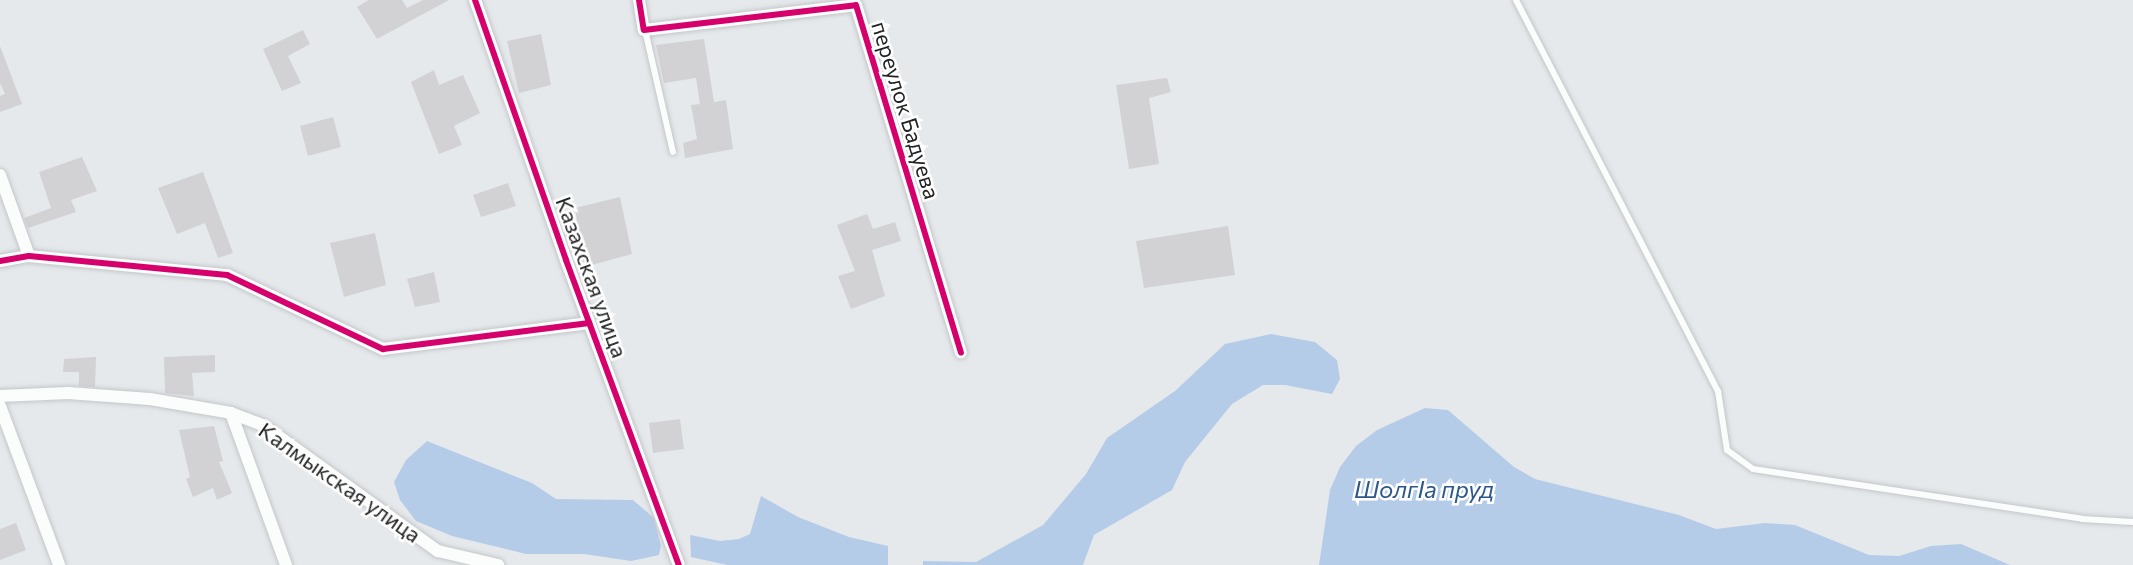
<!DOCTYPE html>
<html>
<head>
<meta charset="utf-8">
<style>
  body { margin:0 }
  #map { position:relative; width:2133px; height:565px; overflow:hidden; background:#e6e9ec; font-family:Commissioner,sans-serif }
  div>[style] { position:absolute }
  .water>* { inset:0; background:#b5cce9 }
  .building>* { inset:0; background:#d2d1d4 }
  .roads { filter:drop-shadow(0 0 2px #c4c7c9) drop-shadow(0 0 2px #c4c7c9) }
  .service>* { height:6px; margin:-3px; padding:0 3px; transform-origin:3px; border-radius:3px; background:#fbfcfc }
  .minor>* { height:12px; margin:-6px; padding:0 6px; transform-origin:6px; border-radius:6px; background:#fbfcfc }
  .cycleway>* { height:6px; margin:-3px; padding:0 3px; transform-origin:3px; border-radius:3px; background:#d6006c }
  span { translate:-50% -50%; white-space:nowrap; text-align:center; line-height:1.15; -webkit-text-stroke:5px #fff; paint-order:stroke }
  .street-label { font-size:22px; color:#212325 }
  .water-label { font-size:24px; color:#2e588b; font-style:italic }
</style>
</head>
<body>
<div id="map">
  <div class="water">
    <div style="clip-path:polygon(1271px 334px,1315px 342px,1337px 360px,1340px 379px,1332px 394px,1285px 385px,1263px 385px,1232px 404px,1185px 462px,1172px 490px,1094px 535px,1083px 565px,923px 565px,923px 561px,976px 562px,1043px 525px,1086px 474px,1107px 438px,1175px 391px,1225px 344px)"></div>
    <div style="clip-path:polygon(1425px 408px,1448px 410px,1514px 467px,1535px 479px,1679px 515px,1716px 529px,1765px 523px,1795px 525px,1869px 555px,1899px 556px,1931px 546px,1961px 544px,2010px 565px,1319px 565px,1330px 490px,1340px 467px,1356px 446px,1377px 430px)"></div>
    <div style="clip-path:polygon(427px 441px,532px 483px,556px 499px,633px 500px,654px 518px,661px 546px,659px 555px,631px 561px,584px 554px,526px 554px,452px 536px,416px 521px,400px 500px,394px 482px,406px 460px)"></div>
    <div style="clip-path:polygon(761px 496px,798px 517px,849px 537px,888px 546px,888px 565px,727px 565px,691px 557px,690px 535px,720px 541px,739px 539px,750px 534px)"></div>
  </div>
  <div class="building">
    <div style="clip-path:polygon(369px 0,402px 0,407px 8px,423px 0,449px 0,377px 39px,357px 7px)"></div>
    <div style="clip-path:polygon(303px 30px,310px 44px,288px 56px,301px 83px,282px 91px,263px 49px)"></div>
    <div style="clip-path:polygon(541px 34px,551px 85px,519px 93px,507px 41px)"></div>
    <div style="clip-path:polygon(704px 39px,714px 102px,726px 100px,733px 149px,685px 158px,683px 143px,697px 139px,691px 105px,700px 104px,696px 78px,664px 83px,656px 45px)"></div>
    <div style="clip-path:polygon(0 46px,22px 104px,0 112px,0 96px,5px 94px,0 83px)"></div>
    <div style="clip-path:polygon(434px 70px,439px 85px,463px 75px,480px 113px,454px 126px,462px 145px,439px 154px,411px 82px)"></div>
    <div style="clip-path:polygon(1167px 78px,1171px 92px,1149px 98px,1159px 164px,1129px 169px,1116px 85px)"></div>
    <div style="clip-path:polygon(333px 117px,341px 147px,308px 156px,300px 126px)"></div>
    <div style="clip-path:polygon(82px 157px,97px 191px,71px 200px,76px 212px,28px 228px,24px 218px,51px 208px,39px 172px)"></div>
    <div style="clip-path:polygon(203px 172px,233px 253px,218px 258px,205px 223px,177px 234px,158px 188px)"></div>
    <div style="clip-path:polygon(508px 183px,516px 206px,481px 217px,473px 195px)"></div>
    <div style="clip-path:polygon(620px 197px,632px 254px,584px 267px,575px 208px)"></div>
    <div style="clip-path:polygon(867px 214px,873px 229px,895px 222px,901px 241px,872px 250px,885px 296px,851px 309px,838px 276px,855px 271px,837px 225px)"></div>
    <div style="clip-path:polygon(1228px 226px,1235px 275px,1144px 288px,1136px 241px)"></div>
    <div style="clip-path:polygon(375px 233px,386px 285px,344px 297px,330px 243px)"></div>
    <div style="clip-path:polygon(434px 272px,440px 302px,415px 307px,407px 279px)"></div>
    <div style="clip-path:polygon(215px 355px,215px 372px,192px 373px,194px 396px,165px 393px,164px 357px)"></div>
    <div style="clip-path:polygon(96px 357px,95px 387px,79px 386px,79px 372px,63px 372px,64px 359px)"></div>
    <div style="clip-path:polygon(680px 419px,684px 449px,653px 453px,649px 423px)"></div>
    <div style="clip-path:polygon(214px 426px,223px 461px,219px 462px,232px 493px,217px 500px,213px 488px,193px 497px,186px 479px,190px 477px,179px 430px)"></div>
    <div style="clip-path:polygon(16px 523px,26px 550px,0 560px,0 529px)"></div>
  </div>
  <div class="roads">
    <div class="service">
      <div style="left:1516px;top:0;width:440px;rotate:62.7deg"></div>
      <div style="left:1718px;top:391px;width:60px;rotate:81.3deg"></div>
      <div style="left:1727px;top:450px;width:32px;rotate:36deg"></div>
      <div style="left:1753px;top:469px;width:333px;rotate:8.6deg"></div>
      <div style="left:2082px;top:519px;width:51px;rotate:3.4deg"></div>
      <div style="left:645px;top:30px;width:125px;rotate:77.1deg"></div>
    </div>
    <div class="minor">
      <div style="left:475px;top:0;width:275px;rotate:70.7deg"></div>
      <div style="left:566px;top:260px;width:325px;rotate:69.7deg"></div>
      <div style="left:639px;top:0;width:30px;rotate:81deg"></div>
      <div style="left:644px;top:30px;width:213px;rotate:-6.7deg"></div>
      <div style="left:856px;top:5px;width:363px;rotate:73.2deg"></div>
      <div style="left:0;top:175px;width:86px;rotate:70.3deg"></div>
      <div style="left:0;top:261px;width:29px;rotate:-10deg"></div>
      <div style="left:29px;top:256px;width:199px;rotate:5.5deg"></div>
      <div style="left:227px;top:275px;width:173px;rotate:25.4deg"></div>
      <div style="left:383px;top:349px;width:208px;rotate:-7.2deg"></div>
      <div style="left:0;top:396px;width:68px;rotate:-2.5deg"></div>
      <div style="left:68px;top:393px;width:82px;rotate:4.2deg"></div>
      <div style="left:150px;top:399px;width:82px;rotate:9.8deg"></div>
      <div style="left:231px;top:413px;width:34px;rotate:21deg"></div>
      <div style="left:263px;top:425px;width:216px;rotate:35.8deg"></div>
      <div style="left:438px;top:551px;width:62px;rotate:13.1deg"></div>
      <div style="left:0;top:406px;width:170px;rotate:69.6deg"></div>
      <div style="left:231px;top:413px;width:162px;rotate:70.1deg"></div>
    </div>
  </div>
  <div class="cycleway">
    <div style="left:475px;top:0;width:275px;rotate:70.7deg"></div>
    <div style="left:566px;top:260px;width:325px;rotate:69.7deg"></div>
    <div style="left:639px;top:0;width:30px;rotate:81deg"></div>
    <div style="left:644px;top:30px;width:213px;rotate:-6.7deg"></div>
    <div style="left:856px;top:5px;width:363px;rotate:73.2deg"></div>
    <div style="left:0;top:261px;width:29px;rotate:-10deg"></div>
    <div style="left:29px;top:256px;width:199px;rotate:5.5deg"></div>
    <div style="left:227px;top:275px;width:173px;rotate:25.4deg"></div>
    <div style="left:383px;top:349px;width:208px;rotate:-7.2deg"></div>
  </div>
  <div class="street-label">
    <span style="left:906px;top:110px;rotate:73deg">переулок Бадуева</span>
    <span style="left:592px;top:277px;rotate:70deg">Казахская улица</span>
    <span style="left:340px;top:482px;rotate:35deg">Калмыкская улица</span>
  </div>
  <div class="water-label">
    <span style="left:1424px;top:489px">ШолгIа пруд</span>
  </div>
</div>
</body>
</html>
